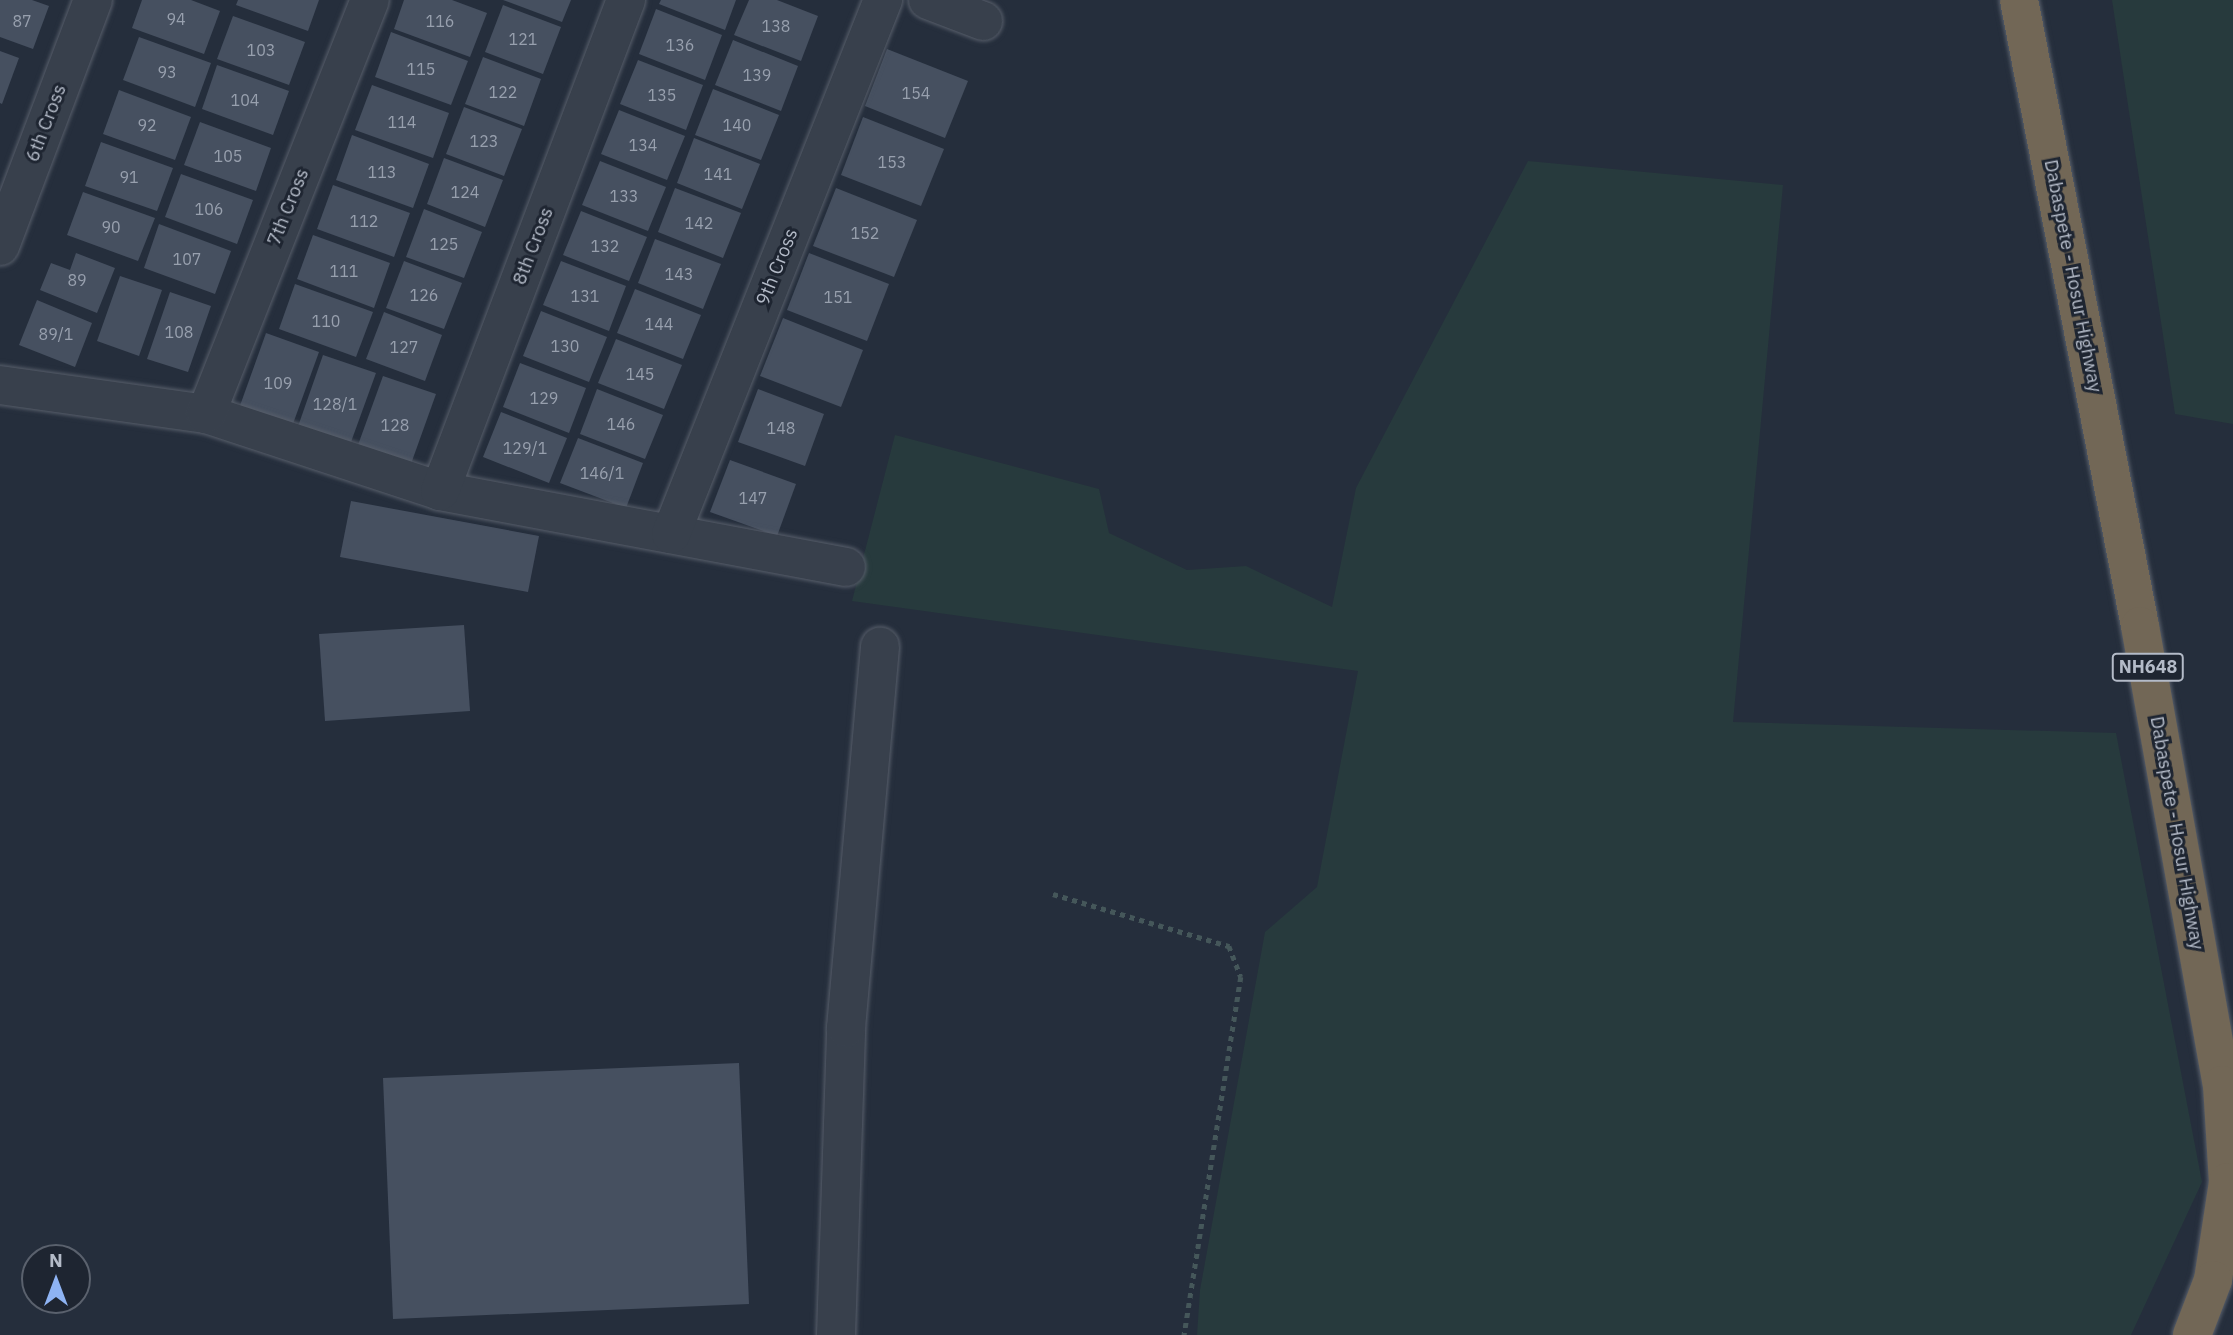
<!DOCTYPE html>
<html>
<head>
<meta charset="utf-8">
<style>
  body { margin:0 }
  #map { position:relative; width:2233px; height:1335px; overflow:hidden; background:#252e3c; font-family:"IBM Plex Sans",sans-serif }
  div>[style] { position:absolute }
  .green>* { inset:0; background:#273a3d }
  .building>* { inset:0; background:#465060 }
  .path>* { height:4.5px; margin-top:-2.25px; transform-origin:0; background:repeating-linear-gradient(90deg,#45575a 0 5px,transparent 0 10px) }
  .roads { filter:drop-shadow(0 0 2px #575e6a) drop-shadow(0 0 2px #575e6a) }
  .minor>* { height:38px; margin:-19px; padding:0 19px; transform-origin:19px; border-radius:19px; background:#38404c }
  .highway>* { height:38px; margin:-19px; padding:0 19px; transform-origin:19px; border-radius:19px; background:#726756 }
  span { translate:-50% -50%; white-space:nowrap; text-align:center; line-height:1.15; -webkit-text-stroke:6px #1e2531; paint-order:stroke }
  .number-label { font-size:16px; color:#98a0ae }
  .number-label span { -webkit-text-stroke-width:0 }
  .shield-label span { padding:2px 5px; background:#1e2531; border:2px solid; border-radius:5px; -webkit-text-stroke-width:0 }
  .shield-label { font-size:18px; color:#b4bbc8; font-weight:700 }
  .street-label { font-size:19px; color:#b4bbc8 }
  .north { position:absolute; left:21px; top:1244px; width:70px; height:70px; box-sizing:border-box; background:#1e2531; border:2px solid #5a616d; border-radius:50%; rotate:0deg; font-size:19px; font-weight:700; line-height:28px; text-align:center; color:#b4bbc8 }
  .north::after { content:''; display:block; margin:auto; width:24px; height:32px; background:#8eb3f3; clip-path:polygon(50% 0,100% 100%,50% 72%,0 100%) }
</style>
</head>
<body>
<div id="map">
  <div class="green">
    <div style="clip-path:polygon(2112px 0,2233px 0,2233px 424px,2175px 414px)"></div>
    <div style="clip-path:polygon(1528px 161px,1783px 185px,1733px 722px,2116px 733px,2202px 1182px,2131px 1335px,1197px 1335px,1200px 1290px,1265px 932px,1317px 887px,1358px 671px,852px 601px,895px 435px,1099px 489px,1109px 533px,1187px 570px,1246px 566px,1332px 607px,1356px 488px)"></div>
  </div>
  <div class="building">
    <div style="clip-path:polygon(0 0,32px 0,49px 6px,33px 49px,0 37px)"></div>
    <div style="clip-path:polygon(142px 0,191px 0,220px 11px,204px 54px,132px 28px)"></div>
    <div style="clip-path:polygon(238px 0,319px 0,308px 31px,236px 5px)"></div>
    <div style="clip-path:polygon(404px 0,452px 0,487px 13px,470px 57px,394px 29px)"></div>
    <div style="clip-path:polygon(503px 0,571px 0,562px 22px)"></div>
    <div style="clip-path:polygon(661px 0,736px 0,725px 30px,659px 4px)"></div>
    <div style="clip-path:polygon(749px 0,777px 0,818px 16px,801px 61px,734px 35px)"></div>
    <div style="clip-path:polygon(503px 5px,561px 27px,543px 74px,485px 52px)"></div>
    <div style="clip-path:polygon(656px 9px,722px 35px,705px 80px,639px 54px)"></div>
    <div style="clip-path:polygon(233px 16px,305px 42px,289px 85px,217px 59px)"></div>
    <div style="clip-path:polygon(391px 32px,468px 61px,451px 105px,375px 77px)"></div>
    <div style="clip-path:polygon(139px 37px,211px 63px,195px 107px,123px 80px)"></div>
    <div style="clip-path:polygon(733px 40px,798px 66px,781px 111px,715px 85px)"></div>
    <div style="clip-path:polygon(887px 49px,968px 81px,945px 138px,865px 106px)"></div>
    <div style="clip-path:polygon(0 51px,19px 58px,2px 104px,0 103px)"></div>
    <div style="clip-path:polygon(483px 57px,541px 79px,524px 126px,465px 104px)"></div>
    <div style="clip-path:polygon(638px 60px,703px 85px,686px 130px,620px 104px)"></div>
    <div style="clip-path:polygon(217px 65px,289px 91px,273px 135px,202px 109px)"></div>
    <div style="clip-path:polygon(372px 85px,449px 113px,433px 158px,355px 130px)"></div>
    <div style="clip-path:polygon(713px 89px,779px 115px,761px 160px,695px 135px)"></div>
    <div style="clip-path:polygon(119px 90px,191px 117px,175px 160px,103px 134px)"></div>
    <div style="clip-path:polygon(464px 107px,522px 129px,504px 176px,446px 154px)"></div>
    <div style="clip-path:polygon(619px 110px,685px 136px,667px 180px,601px 154px)"></div>
    <div style="clip-path:polygon(863px 117px,944px 149px,921px 206px,841px 175px)"></div>
    <div style="clip-path:polygon(200px 122px,271px 148px,256px 191px,184px 165px)"></div>
    <div style="clip-path:polygon(352px 135px,429px 164px,413px 208px,336px 180px)"></div>
    <div style="clip-path:polygon(694px 138px,760px 164px,742px 209px,677px 183px)"></div>
    <div style="clip-path:polygon(101px 142px,173px 168px,157px 211px,85px 186px)"></div>
    <div style="clip-path:polygon(444px 158px,503px 180px,485px 227px,427px 204px)"></div>
    <div style="clip-path:polygon(600px 161px,666px 187px,648px 231px,582px 205px)"></div>
    <div style="clip-path:polygon(181px 174px,253px 200px,237px 244px,165px 217px)"></div>
    <div style="clip-path:polygon(333px 185px,410px 213px,394px 257px,317px 229px)"></div>
    <div style="clip-path:polygon(675px 188px,741px 213px,723px 258px,658px 232px)"></div>
    <div style="clip-path:polygon(836px 188px,917px 220px,894px 277px,813px 246px)"></div>
    <div style="clip-path:polygon(83px 192px,155px 218px,138px 261px,67px 235px)"></div>
    <div style="clip-path:polygon(424px 209px,482px 232px,464px 278px,406px 257px)"></div>
    <div style="clip-path:polygon(581px 211px,647px 237px,629px 281px,563px 255px)"></div>
    <div style="clip-path:polygon(159px 224px,231px 251px,215px 294px,144px 268px)"></div>
    <div style="clip-path:polygon(313px 235px,390px 263px,374px 308px,297px 279px)"></div>
    <div style="clip-path:polygon(655px 239px,721px 264px,703px 309px,638px 283px)"></div>
    <div style="clip-path:polygon(76px 253px,115px 268px,97px 313px,40px 290px,51px 263px,70px 270px)"></div>
    <div style="clip-path:polygon(809px 253px,889px 284px,867px 341px,787px 310px)"></div>
    <div style="clip-path:polygon(404px 261px,462px 283px,444px 329px,386px 308px)"></div>
    <div style="clip-path:polygon(561px 261px,626px 286px,609px 331px,543px 305px)"></div>
    <div style="clip-path:polygon(120px 276px,162px 290px,139px 356px,97px 341px)"></div>
    <div style="clip-path:polygon(295px 284px,373px 312px,356px 357px,279px 329px)"></div>
    <div style="clip-path:polygon(635px 289px,701px 315px,683px 359px,617px 333px)"></div>
    <div style="clip-path:polygon(170px 292px,211px 306px,188px 372px,147px 359px)"></div>
    <div style="clip-path:polygon(37px 300px,92px 323px,75px 367px,19px 345px)"></div>
    <div style="clip-path:polygon(541px 311px,607px 337px,589px 382px,523px 356px)"></div>
    <div style="clip-path:polygon(384px 312px,442px 335px,425px 381px,366px 359px)"></div>
    <div style="clip-path:polygon(783px 318px,863px 350px,841px 407px,760px 376px)"></div>
    <div style="clip-path:polygon(266px 333px,319px 352px,290px 432px,237px 414px)"></div>
    <div style="clip-path:polygon(616px 339px,682px 365px,664px 409px,598px 383px)"></div>
    <div style="clip-path:polygon(323px 355px,376px 373px,347px 453px,295px 435px)"></div>
    <div style="clip-path:polygon(520px 363px,586px 388px,569px 433px,503px 407px)"></div>
    <div style="clip-path:polygon(383px 376px,436px 394px,407px 475px,354px 456px)"></div>
    <div style="clip-path:polygon(597px 389px,663px 415px,645px 459px,580px 434px)"></div>
    <div style="clip-path:polygon(758px 389px,824px 414px,805px 466px,738px 442px)"></div>
    <div style="clip-path:polygon(501px 412px,567px 438px,549px 483px,483px 457px)"></div>
    <div style="clip-path:polygon(578px 438px,643px 463px,626px 508px,560px 483px)"></div>
    <div style="clip-path:polygon(730px 460px,796px 484px,777px 536px,710px 512px)"></div>
    <div style="clip-path:polygon(351px 501px,539px 536px,528px 592px,340px 557px)"></div>
    <div style="clip-path:polygon(464px 625px,470px 711px,325px 721px,319px 634px)"></div>
    <div style="clip-path:polygon(739px 1063px,749px 1304px,393px 1319px,383px 1078px)"></div>
  </div>
  <div class="path">
    <div style="left:1053px;top:894px;width:184px;rotate:16.5deg"></div>
    <div style="left:1229px;top:946px;width:33px;rotate:69deg"></div>
    <div style="left:1241px;top:977px;width:363px;rotate:99deg"></div>
  </div>
  <div class="roads">
    <div class="minor">
      <div style="left:928px;top:0;width:59px;rotate:20.9deg"></div>
      <div style="left:0;top:246px;width:263px;rotate:-69.3deg"></div>
      <div style="left:0;top:385px;width:208px;rotate:8deg"></div>
      <div style="left:206px;top:414px;width:246px;rotate:18.2deg"></div>
      <div style="left:440px;top:491px;width:413px;rotate:10.6deg"></div>
      <div style="left:206px;top:414px;width:445px;rotate:-68.4deg"></div>
      <div style="left:440px;top:491px;width:525px;rotate:-69.25deg"></div>
      <div style="left:671px;top:534px;width:575px;rotate:-68.35deg"></div>
      <div style="left:836px;top:1335px;width:307px;rotate:-88.1deg"></div>
      <div style="left:846px;top:1028px;width:383px;rotate:-84.9deg"></div>
    </div>
    <div class="highway">
      <div style="left:2019px;top:0;width:638px;rotate:79.06deg"></div>
      <div style="left:2140px;top:626px;width:466px;rotate:79.9deg"></div>
      <div style="left:2222px;top:1085px;width:97px;rotate:86.5deg"></div>
      <div style="left:2228px;top:1182px;width:99px;rotate:98.7deg"></div>
      <div style="left:2213px;top:1280px;width:59px;rotate:110.9deg"></div>
    </div>
  </div>
  <div class="number-label">
    <span style="left:176px;top:19px">94</span>
    <span style="left:22px;top:21px">87</span>
    <span style="left:440px;top:21px">116</span>
    <span style="left:776px;top:26px">138</span>
    <span style="left:523px;top:39px">121</span>
    <span style="left:680px;top:45px">136</span>
    <span style="left:261px;top:50px">103</span>
    <span style="left:421px;top:69px">115</span>
    <span style="left:167px;top:72px">93</span>
    <span style="left:757px;top:75px">139</span>
    <span style="left:503px;top:92px">122</span>
    <span style="left:916px;top:93px">154</span>
    <span style="left:662px;top:95px">135</span>
    <span style="left:245px;top:100px">104</span>
    <span style="left:402px;top:122px">114</span>
    <span style="left:147px;top:125px">92</span>
    <span style="left:737px;top:125px">140</span>
    <span style="left:484px;top:141px">123</span>
    <span style="left:643px;top:145px">134</span>
    <span style="left:228px;top:156px">105</span>
    <span style="left:892px;top:162px">153</span>
    <span style="left:382px;top:172px">113</span>
    <span style="left:718px;top:174px">141</span>
    <span style="left:129px;top:177px">91</span>
    <span style="left:465px;top:192px">124</span>
    <span style="left:624px;top:196px">133</span>
    <span style="left:209px;top:209px">106</span>
    <span style="left:364px;top:221px">112</span>
    <span style="left:699px;top:223px">142</span>
    <span style="left:111px;top:227px">90</span>
    <span style="left:865px;top:233px">152</span>
    <span style="left:444px;top:244px">125</span>
    <span style="left:605px;top:246px">132</span>
    <span style="left:187px;top:259px">107</span>
    <span style="left:344px;top:271px">111</span>
    <span style="left:679px;top:274px">143</span>
    <span style="left:77px;top:280px">89</span>
    <span style="left:424px;top:295px">126</span>
    <span style="left:585px;top:296px">131</span>
    <span style="left:838px;top:297px">151</span>
    <span style="left:326px;top:321px">110</span>
    <span style="left:659px;top:324px">144</span>
    <span style="left:179px;top:332px">108</span>
    <span style="left:56px;top:334px">89/1</span>
    <span style="left:565px;top:346px">130</span>
    <span style="left:404px;top:347px">127</span>
    <span style="left:640px;top:374px">145</span>
    <span style="left:278px;top:383px">109</span>
    <span style="left:544px;top:398px">129</span>
    <span style="left:335px;top:404px">128/1</span>
    <span style="left:621px;top:424px">146</span>
    <span style="left:395px;top:425px">128</span>
    <span style="left:781px;top:428px">148</span>
    <span style="left:525px;top:448px">129/1</span>
    <span style="left:602px;top:473px">146/1</span>
    <span style="left:753px;top:498px">147</span>
  </div>
  <div class="shield-label">
    <span style="left:2148px;top:667px">NH648</span>
  </div>
  <div class="street-label">
    <span style="left:46px;top:123px;rotate:-69deg">6th Cross</span>
    <span style="left:288px;top:207px;rotate:-68deg">7th Cross</span>
    <span style="left:533px;top:246px;rotate:-69deg">8th Cross</span>
    <span style="left:777px;top:267px;rotate:-68deg">9th Cross</span>
    <span style="left:2073px;top:276px;rotate:79deg">Dabaspete - Hosur Highway</span>
    <span style="left:2177px;top:833px;rotate:80deg">Dabaspete - Hosur Highway</span>
  </div>
  <div class="north">N</div>
</div>
</body>
</html>
